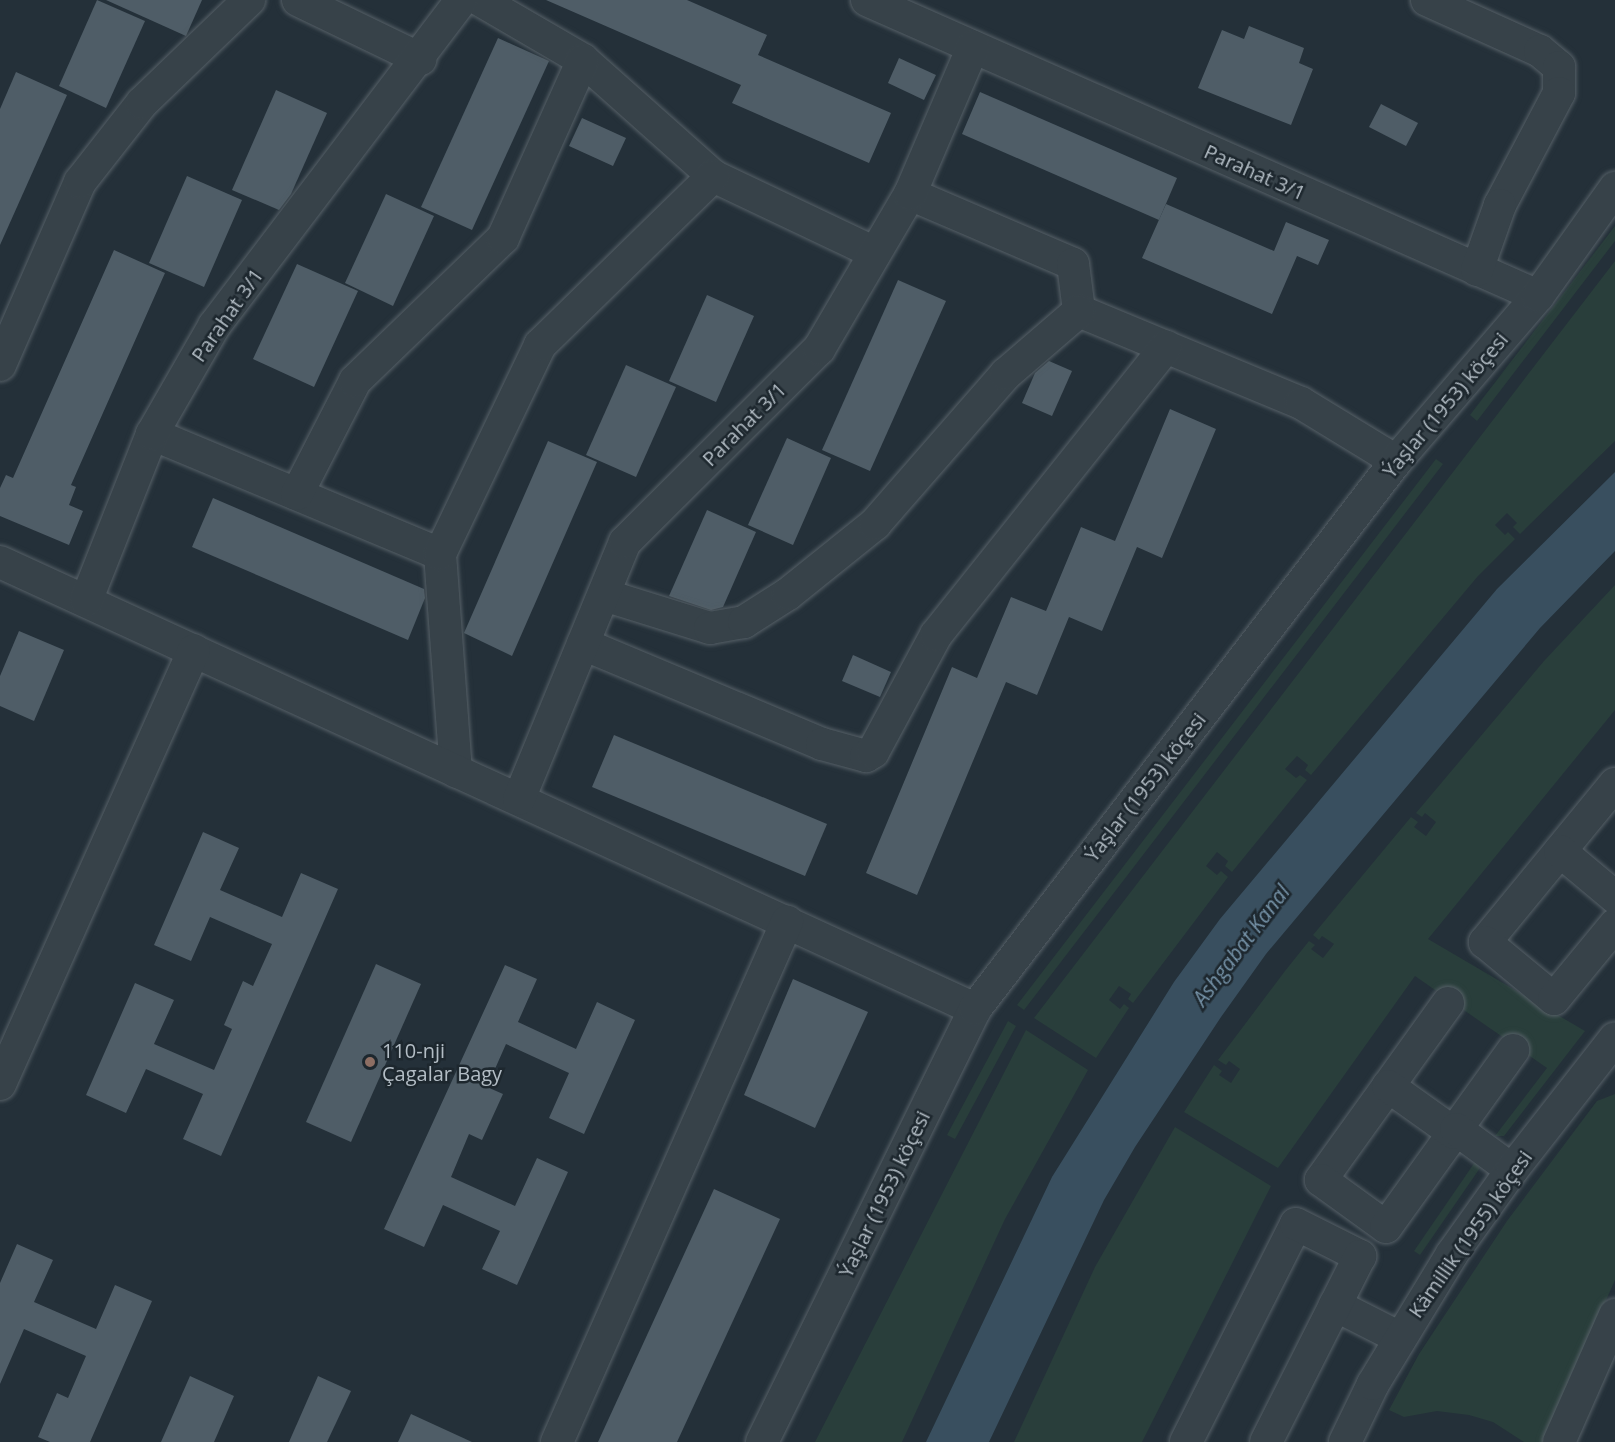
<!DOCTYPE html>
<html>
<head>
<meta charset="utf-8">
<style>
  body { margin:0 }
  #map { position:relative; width:1615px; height:1442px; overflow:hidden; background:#243039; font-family:"Open Sans",sans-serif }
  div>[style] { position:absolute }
  .green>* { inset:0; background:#293e3b }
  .water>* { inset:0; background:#394f5f }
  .building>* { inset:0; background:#4f5d67 }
  .roads { filter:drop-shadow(0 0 2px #566067) drop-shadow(0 0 2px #566067) }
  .minor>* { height:32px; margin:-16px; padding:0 16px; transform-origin:16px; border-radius:16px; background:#374249 }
  .dots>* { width:16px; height:16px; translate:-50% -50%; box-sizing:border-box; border:3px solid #1d272e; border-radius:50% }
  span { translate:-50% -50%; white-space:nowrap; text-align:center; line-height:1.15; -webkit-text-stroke:5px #1d272e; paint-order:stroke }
  .street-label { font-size:20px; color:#b3bdc5 }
  .poi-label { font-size:20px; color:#b3bdc5 }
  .left { translate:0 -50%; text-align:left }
  .water-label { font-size:21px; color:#7592a7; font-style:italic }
</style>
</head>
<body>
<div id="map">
  <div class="green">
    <div style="clip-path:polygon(1615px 226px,1615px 241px,1477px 421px,1470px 415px)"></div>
    <div style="clip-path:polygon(1615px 261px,1615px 441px,1520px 534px,1513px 527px,1517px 523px,1507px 513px,1495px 525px,1505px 535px,1508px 532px,1515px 539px,1478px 576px,1311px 775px,1305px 770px,1308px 765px,1297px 756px,1285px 769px,1296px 778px,1300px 775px,1307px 780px,1232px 872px,1225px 866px,1228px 861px,1217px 852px,1206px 866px,1217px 875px,1221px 871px,1228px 877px,1133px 1003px,1128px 999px,1131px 994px,1119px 986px,1109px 1000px,1120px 1009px,1124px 1004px,1129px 1008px,1096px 1058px,1034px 1018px)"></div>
    <div style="clip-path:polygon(1436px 459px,1443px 464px,1024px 1010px,1017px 1005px)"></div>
    <div style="clip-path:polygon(1615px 585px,1615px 710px,1428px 939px,1585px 1031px,1504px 1136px,1495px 1136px,1547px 1068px,1415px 976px,1278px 1168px,1184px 1112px,1214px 1065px,1222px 1071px,1219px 1075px,1231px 1083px,1240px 1069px,1229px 1061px,1226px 1065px,1218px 1060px,1285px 971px,1309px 941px,1315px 945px,1311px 949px,1323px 958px,1334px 944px,1322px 936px,1319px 940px,1313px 935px,1411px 817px,1418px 822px,1414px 827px,1426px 836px,1436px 822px,1425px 813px,1422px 817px,1416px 813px,1544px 661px)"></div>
    <div style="clip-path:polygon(1008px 1021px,1016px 1026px,955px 1139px,947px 1135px)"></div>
    <div style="clip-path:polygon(1026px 1030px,1088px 1070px,1005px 1219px,902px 1442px,815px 1442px)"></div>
    <div style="clip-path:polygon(1615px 1094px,1615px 1280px,1543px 1442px,1524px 1442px,1493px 1422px,1469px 1415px,1437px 1411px,1404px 1417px,1389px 1410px,1419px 1354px,1507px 1221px,1597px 1101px)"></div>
    <div style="clip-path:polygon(1175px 1127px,1271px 1186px,1142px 1442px,1014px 1442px,1095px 1267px)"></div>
    <div style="clip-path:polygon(1475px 1162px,1480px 1168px,1420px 1255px,1414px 1251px)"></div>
  </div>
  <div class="water">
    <div style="clip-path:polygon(1615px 472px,1615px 551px,1540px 628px,1266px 954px,1221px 1017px,1135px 1147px,1104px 1200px,989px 1442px,926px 1442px,1052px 1177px,1174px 982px,1220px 919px,1497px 589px)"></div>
  </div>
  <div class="building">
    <div style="clip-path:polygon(97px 0,145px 21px,106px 108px,59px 86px)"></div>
    <div style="clip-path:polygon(106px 0,202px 0,186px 36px)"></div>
    <div style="clip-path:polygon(546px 0,687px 0,767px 35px,758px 55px,891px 113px,869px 163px,732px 103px,741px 85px)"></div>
    <div style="clip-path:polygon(1249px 26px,1304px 48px,1299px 63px,1313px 69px,1291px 125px,1198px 88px,1222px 30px,1244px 39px)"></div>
    <div style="clip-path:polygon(498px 38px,549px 61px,472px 230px,421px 207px)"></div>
    <div style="clip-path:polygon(899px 58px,936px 75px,924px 100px,888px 83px)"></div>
    <div style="clip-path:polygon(16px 72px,67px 95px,0 245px,0 109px)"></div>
    <div style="clip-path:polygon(276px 90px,327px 113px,291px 194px,279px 210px,232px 190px)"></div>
    <div style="clip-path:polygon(980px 92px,1177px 178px,1159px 220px,962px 134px)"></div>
    <div style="clip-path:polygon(1381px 104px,1418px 123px,1406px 146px,1369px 127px)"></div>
    <div style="clip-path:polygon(582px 118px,626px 138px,613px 166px,569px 146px)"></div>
    <div style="clip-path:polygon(187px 176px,242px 200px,204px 287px,149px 263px)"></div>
    <div style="clip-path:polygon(386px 194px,434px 216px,393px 306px,345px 283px)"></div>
    <div style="clip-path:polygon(1166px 204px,1274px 251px,1286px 222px,1329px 240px,1318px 265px,1297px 256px,1272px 314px,1142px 258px)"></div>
    <div style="clip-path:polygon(114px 250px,165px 273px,71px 485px,76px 487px,69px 505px,83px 511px,69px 545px,0 516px,0 488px,6px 475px,13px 478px)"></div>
    <div style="clip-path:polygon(297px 264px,358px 291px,314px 387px,253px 359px)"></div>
    <div style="clip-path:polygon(898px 280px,946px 301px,870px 471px,822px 450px)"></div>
    <div style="clip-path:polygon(707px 295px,754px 316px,716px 402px,669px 381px)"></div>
    <div style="clip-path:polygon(1049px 361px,1072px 371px,1052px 416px,1022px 403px,1035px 373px)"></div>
    <div style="clip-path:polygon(626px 365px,676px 387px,636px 477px,586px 455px)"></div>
    <div style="clip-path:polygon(1170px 409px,1216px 429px,1162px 558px,1137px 547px,1102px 631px,1069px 617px,1037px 695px,1006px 682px,917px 895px,866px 873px,952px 667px,977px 678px,1011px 597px,1046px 611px,1081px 527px,1115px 541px)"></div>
    <div style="clip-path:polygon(787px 438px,831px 458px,793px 545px,748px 525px)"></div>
    <div style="clip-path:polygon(548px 441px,597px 462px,512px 656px,464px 633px)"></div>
    <div style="clip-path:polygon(213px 498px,424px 589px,425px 598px,408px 640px,192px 547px)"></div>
    <div style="clip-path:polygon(707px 510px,756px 532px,723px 607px,711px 610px,669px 596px)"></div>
    <div style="clip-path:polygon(19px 631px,64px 650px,34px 721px,0 706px,0 676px)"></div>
    <div style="clip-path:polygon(853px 655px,891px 672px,880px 697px,842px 681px)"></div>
    <div style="clip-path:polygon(614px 735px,827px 824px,805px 876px,592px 787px)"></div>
    <div style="clip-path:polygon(203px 832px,239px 848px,220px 890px,282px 917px,301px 873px,338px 889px,221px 1156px,183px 1139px,203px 1094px,146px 1069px,126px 1113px,86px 1095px,135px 983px,174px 1000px,154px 1044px,214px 1070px,232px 1029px,224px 1025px,243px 981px,253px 986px,272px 944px,210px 917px,191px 961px,154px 945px)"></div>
    <div style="clip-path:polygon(376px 964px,421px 984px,351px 1142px,306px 1122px)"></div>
    <div style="clip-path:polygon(505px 965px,537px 979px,518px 1022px,576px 1049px,597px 1002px,635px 1020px,584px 1134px,549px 1118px,569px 1073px,506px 1044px,487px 1087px,503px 1094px,482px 1140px,469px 1134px,451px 1177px,515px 1206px,537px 1158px,568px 1172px,517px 1285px,482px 1269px,500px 1231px,443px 1205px,424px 1247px,384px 1229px)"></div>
    <div style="clip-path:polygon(793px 979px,868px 1012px,815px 1128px,744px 1095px)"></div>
    <div style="clip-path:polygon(714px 1189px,780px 1219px,677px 1442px,598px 1442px)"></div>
    <div style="clip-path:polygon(17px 1244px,53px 1260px,34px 1302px,96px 1329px,115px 1285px,152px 1301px,90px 1442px,50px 1442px,38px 1437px,57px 1393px,68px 1398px,86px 1356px,24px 1329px,0 1384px,0 1283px)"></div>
    <div style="clip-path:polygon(190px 1376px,234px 1396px,214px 1442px,161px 1442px)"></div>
    <div style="clip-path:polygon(318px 1376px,351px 1391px,327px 1442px,289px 1442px)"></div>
    <div style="clip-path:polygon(411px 1414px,472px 1442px,398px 1442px)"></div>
  </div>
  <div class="roads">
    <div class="minor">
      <div style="left:298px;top:0;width:136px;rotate:25.8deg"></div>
      <div style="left:480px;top:0;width:119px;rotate:30.2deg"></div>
      <div style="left:583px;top:60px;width:174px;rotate:41.7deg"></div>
      <div style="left:713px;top:176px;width:179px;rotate:25.4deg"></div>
      <div style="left:867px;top:0;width:733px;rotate:23.8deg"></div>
      <div style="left:1427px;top:0;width:124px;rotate:24.3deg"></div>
      <div style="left:1540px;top:51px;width:25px;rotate:40deg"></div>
      <div style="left:1559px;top:67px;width:26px;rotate:90deg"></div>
      <div style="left:1559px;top:93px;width:127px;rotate:117.8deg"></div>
      <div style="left:1500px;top:205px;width:69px;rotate:109.5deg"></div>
      <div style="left:910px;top:194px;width:177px;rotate:23.2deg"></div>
      <div style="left:1073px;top:264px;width:47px;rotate:82.7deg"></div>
      <div style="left:1079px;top:311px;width:240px;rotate:22.5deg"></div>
      <div style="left:1301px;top:403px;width:111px;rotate:31.4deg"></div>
      <div style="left:0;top:365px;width:200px;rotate:-66.4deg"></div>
      <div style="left:80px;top:182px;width:100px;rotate:-51.9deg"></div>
      <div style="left:142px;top:103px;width:149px;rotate:-43.9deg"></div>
      <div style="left:152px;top:434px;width:312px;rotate:22.6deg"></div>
      <div style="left:440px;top:554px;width:218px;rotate:85.8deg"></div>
      <div style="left:297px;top:494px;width:127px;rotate:-62.8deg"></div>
      <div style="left:355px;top:381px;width:206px;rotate:-44deg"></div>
      <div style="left:503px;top:238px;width:195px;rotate:-65.8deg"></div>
      <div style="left:440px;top:554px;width:232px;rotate:-64.4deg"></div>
      <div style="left:540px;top:345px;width:242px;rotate:-44.3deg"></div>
      <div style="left:0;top:562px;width:1073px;rotate:24.63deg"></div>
      <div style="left:604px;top:595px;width:111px;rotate:17.3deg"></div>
      <div style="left:710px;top:628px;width:35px;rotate:-10deg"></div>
      <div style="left:744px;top:622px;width:52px;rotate:-32.5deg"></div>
      <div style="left:788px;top:594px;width:112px;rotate:-38.8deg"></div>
      <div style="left:875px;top:524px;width:199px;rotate:-48.9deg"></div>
      <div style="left:1006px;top:374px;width:96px;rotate:-40.8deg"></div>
      <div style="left:86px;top:601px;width:180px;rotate:-68.4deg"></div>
      <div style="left:152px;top:434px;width:125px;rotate:-60.1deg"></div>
      <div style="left:214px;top:326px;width:409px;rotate:-52.8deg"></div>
      <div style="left:583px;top:644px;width:259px;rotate:22.7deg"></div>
      <div style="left:822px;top:744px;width:46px;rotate:15.3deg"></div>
      <div style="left:866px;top:756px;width:8px;rotate:-30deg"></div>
      <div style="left:873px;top:752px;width:133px;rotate:-61.7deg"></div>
      <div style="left:936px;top:635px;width:369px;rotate:-51.4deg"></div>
      <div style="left:1615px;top:784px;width:205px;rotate:129.4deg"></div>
      <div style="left:1485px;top:942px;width:89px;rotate:39.6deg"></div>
      <div style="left:1554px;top:999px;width:96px;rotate:-50.5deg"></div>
      <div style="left:519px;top:799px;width:278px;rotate:-67.6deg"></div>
      <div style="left:625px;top:542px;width:274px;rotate:-44.9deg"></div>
      <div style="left:819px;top:349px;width:180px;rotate:-59.6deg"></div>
      <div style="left:910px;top:194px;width:160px;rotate:-66.8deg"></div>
      <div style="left:1560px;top:851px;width:72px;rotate:39.9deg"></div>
      <div style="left:1448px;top:1003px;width:218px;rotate:125.7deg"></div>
      <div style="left:1321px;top:1180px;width:80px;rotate:35.9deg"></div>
      <div style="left:1386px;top:1227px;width:218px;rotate:-54.3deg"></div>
      <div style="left:0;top:1084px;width:475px;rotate:-65.9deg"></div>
      <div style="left:1388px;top:1086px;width:81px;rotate:35.5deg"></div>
      <div style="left:1456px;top:1129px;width:69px;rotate:36.2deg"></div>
      <div style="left:1335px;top:1305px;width:73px;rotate:26.9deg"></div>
      <div style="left:557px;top:1442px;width:569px;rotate:-66.14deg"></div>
      <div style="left:762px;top:1442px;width:483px;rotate:-63.8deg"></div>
      <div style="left:975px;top:1009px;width:691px;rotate:-52.47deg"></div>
      <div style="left:1396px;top:461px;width:218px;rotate:-49.3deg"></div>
      <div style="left:1538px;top:296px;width:133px;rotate:-54.5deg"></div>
      <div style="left:1186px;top:1442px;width:244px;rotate:-63.2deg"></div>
      <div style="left:1296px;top:1224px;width:72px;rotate:26.6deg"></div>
      <div style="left:1360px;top:1256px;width:208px;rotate:116.8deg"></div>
      <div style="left:1345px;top:1442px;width:64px;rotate:-64.2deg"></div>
      <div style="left:1373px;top:1384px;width:152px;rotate:-58.7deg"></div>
      <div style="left:1452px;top:1254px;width:103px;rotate:-54.5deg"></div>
      <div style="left:1512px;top:1170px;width:167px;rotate:-52deg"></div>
      <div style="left:1559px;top:1442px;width:139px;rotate:-66.2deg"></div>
    </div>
  </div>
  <div class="dots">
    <div style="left:370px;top:1062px;background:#8d6e63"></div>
  </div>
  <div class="street-label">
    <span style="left:1255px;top:172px;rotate:24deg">Parahat 3/1</span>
    <span style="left:227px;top:315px;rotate:-55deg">Parahat 3/1</span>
    <span style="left:1445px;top:405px;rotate:-50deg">Ýaşlar (1953) köçesi</span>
    <span style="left:744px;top:424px;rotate:-45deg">Parahat 3/1</span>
    <span style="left:1145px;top:787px;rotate:-52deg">Ýaşlar (1953) köçesi</span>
    <span style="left:884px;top:1194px;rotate:-64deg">Ýaşlar (1953) köçesi</span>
    <span style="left:1470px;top:1234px;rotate:-55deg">Kämillik (1955) köçesi</span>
  </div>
  <div class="poi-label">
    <span class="left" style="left:382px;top:1062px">110-nji<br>Çagalar Bagy</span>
  </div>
  <div class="water-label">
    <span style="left:1241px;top:945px;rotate:-53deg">Ashgabat Kanal</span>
  </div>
</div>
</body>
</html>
